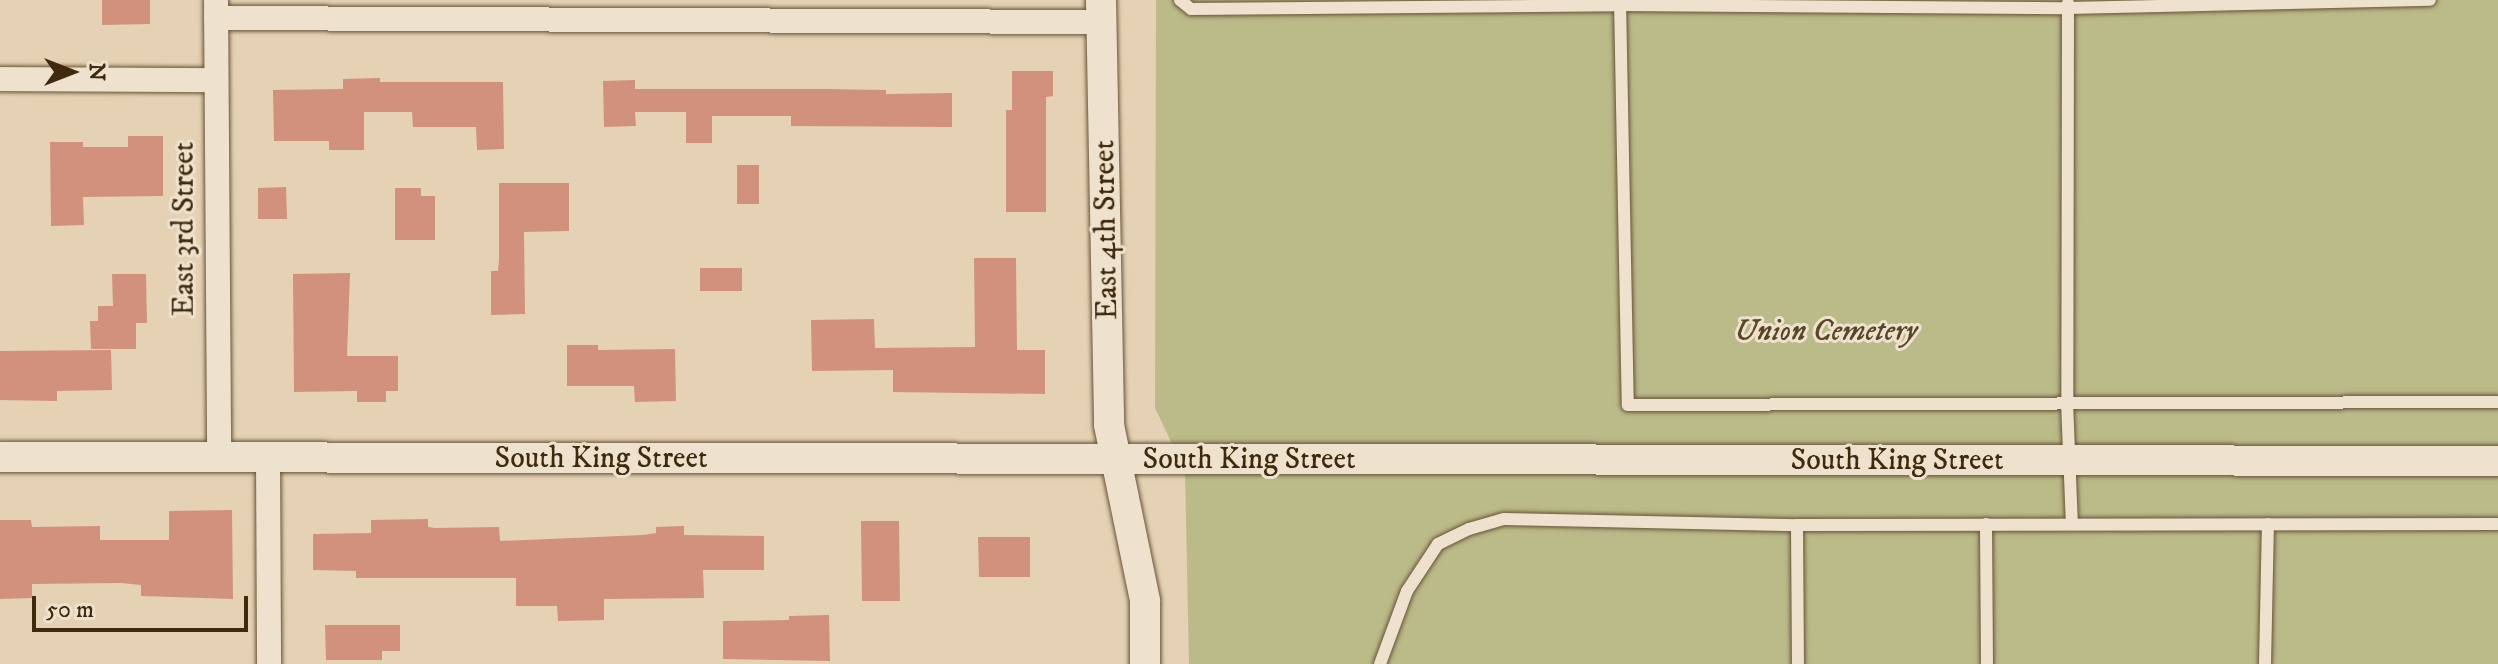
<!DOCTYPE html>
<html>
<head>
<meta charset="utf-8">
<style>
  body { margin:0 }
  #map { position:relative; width:2498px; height:664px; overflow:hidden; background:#e5d2b4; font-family:"IM FELL DW Pica",serif }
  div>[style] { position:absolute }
  .green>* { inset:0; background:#bbba89 }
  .building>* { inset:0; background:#d1917d }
  .roads { filter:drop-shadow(0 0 2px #685437) drop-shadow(0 0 2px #685437) }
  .service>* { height:12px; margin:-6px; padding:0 6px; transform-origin:6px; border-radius:6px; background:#eee2ce }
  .minor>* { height:24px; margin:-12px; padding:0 12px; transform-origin:12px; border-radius:12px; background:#eee2ce }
  .tertiary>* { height:30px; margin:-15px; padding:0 15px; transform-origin:15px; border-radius:15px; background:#eee2ce }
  span { translate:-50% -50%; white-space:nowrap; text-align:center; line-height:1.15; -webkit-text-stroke:6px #eee2ce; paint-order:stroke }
  .street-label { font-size:30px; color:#3f2a0d }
  .park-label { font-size:30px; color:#584726; font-style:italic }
  .north { position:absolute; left:32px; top:32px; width:80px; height:80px; -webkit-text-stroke:6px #eee2ce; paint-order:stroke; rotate:90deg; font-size:22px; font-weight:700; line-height:32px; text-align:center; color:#3f2a0d }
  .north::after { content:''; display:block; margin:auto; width:28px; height:36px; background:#3f2a0d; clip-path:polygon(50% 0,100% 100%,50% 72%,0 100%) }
  .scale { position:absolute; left:32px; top:596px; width:216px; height:36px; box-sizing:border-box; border:4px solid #3f2a0d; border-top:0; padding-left:10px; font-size:24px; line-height:28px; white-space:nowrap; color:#3f2a0d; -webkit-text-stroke:6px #eee2ce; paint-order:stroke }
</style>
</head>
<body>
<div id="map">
  <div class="green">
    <div style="clip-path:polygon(1156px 0,2498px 0,2498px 664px,1189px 664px,1185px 471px,1155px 408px)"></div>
  </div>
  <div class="building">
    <div style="clip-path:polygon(102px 0,150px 0,150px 24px,102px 25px)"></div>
    <div style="clip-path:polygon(1012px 71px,1053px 71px,1053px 96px,1046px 97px,1046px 212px,1006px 212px,1006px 110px,1012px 110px)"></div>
    <div style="clip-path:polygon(380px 78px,380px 82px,503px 82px,504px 149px,477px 150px,476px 127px,413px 127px,412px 112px,364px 112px,364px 150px,329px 150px,329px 141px,274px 141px,273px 90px,343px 89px,343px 79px)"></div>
    <div style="clip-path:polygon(635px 80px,635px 89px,825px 89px,886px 90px,886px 94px,952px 93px,952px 127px,791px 126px,791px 116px,712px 116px,712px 143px,686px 143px,686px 112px,635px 112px,636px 126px,604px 127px,603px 81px)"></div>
    <div style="clip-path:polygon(128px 136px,163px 136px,163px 196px,83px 197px,84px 225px,51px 226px,50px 142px,83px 142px,83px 147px,128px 147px)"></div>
    <div style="clip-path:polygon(737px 165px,759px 165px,759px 204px,737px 204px)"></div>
    <div style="clip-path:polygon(499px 183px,569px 183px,569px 231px,524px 232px,525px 314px,491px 315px,491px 271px,498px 271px,499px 259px)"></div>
    <div style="clip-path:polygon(286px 187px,287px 219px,258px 219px,258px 188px)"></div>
    <div style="clip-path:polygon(395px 188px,421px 188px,421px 196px,435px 196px,435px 240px,395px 240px)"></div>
    <div style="clip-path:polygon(974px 258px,1016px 258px,1017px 350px,1045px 350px,1045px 394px,893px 392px,893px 370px,812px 371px,811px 320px,874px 319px,875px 348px,975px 347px)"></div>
    <div style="clip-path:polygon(700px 268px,742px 268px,742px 291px,700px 291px)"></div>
    <div style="clip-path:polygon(350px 273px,347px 356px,398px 356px,398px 391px,386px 391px,386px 402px,357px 402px,357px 391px,294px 392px,293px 274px)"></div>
    <div style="clip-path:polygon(112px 274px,146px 274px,147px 323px,136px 323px,136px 349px,91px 349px,90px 321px,98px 321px,98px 306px,113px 306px)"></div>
    <div style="clip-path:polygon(567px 345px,598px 345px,598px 350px,675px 349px,676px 401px,635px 402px,634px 386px,567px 386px)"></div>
    <div style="clip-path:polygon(111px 350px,112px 390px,57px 391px,57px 401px,0 400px,0 351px)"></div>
    <div style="clip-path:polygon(232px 510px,233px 599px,141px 596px,141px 585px,121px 583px,32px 584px,32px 598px,0 599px,0 520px,31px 520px,32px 527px,100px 526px,100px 540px,169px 540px,169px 511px)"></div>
    <div style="clip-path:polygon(428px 519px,428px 527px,435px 528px,499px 527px,500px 541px,643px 535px,656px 533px,656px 527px,684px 526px,684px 535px,764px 536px,764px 570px,703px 570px,704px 598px,604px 599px,604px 620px,558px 621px,557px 606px,516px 606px,516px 578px,356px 578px,356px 571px,313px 570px,313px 534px,371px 533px,371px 520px)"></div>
    <div style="clip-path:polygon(861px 521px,899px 521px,900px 601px,862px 601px)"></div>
    <div style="clip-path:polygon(978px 537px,1030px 537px,1030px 577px,979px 577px)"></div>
    <div style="clip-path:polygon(829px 615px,830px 661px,723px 659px,723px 621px,789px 620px,789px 616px)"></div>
    <div style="clip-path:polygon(325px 625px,400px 625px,400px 651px,382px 651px,382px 660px,326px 660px)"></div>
  </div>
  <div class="roads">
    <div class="service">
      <div style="left:1180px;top:0;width:14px;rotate:39deg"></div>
      <div style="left:1191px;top:9px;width:429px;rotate:-0.5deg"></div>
      <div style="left:1620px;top:5px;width:448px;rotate:0.4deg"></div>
      <div style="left:2068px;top:8px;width:362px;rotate:-1.3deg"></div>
      <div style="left:1620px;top:0;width:405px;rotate:88.9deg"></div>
      <div style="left:1628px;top:405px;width:870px;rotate:-0.2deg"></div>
      <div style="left:2068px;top:3px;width:399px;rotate:90.1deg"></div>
      <div style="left:2067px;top:402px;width:122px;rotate:87.7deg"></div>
      <div style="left:1986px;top:524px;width:140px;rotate:89.6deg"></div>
      <div style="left:1797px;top:525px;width:139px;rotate:89.6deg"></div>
      <div style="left:1380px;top:664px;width:78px;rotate:-69.7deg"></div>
      <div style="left:1407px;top:591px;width:56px;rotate:-56.6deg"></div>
      <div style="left:1438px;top:544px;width:34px;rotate:-26deg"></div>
      <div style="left:1469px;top:529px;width:36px;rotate:-16deg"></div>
      <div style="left:1504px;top:519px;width:293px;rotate:1.2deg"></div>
      <div style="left:1797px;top:525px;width:701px;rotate:-0.08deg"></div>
      <div style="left:2265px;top:664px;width:140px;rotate:-88.8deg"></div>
    </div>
    <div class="minor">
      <div style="left:216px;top:0;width:458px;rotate:89.6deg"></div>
      <div style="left:216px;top:18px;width:886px;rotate:0.26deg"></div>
      <div style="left:0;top:79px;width:216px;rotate:0.3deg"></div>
      <div style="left:268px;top:458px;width:206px;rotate:89.7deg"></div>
    </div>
    <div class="tertiary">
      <div style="left:1101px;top:0;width:425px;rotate:88.9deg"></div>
      <div style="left:1109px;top:425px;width:180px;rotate:78.4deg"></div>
      <div style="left:1145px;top:601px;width:63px;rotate:90deg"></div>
      <div style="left:0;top:457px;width:2498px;rotate:0.09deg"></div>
    </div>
  </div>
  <div class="street-label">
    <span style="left:185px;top:229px;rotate:-90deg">East 3rd Street</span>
    <span style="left:1107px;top:230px;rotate:-91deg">East 4th Street</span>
    <span style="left:601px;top:459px">South King Street</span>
    <span style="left:1249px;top:460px">South King Street</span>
    <span style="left:1897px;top:461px">South King Street</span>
  </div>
  <div class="park-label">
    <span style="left:1826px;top:332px">Union Cemetery</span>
  </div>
  <div class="north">N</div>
  <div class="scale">50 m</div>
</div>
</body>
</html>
